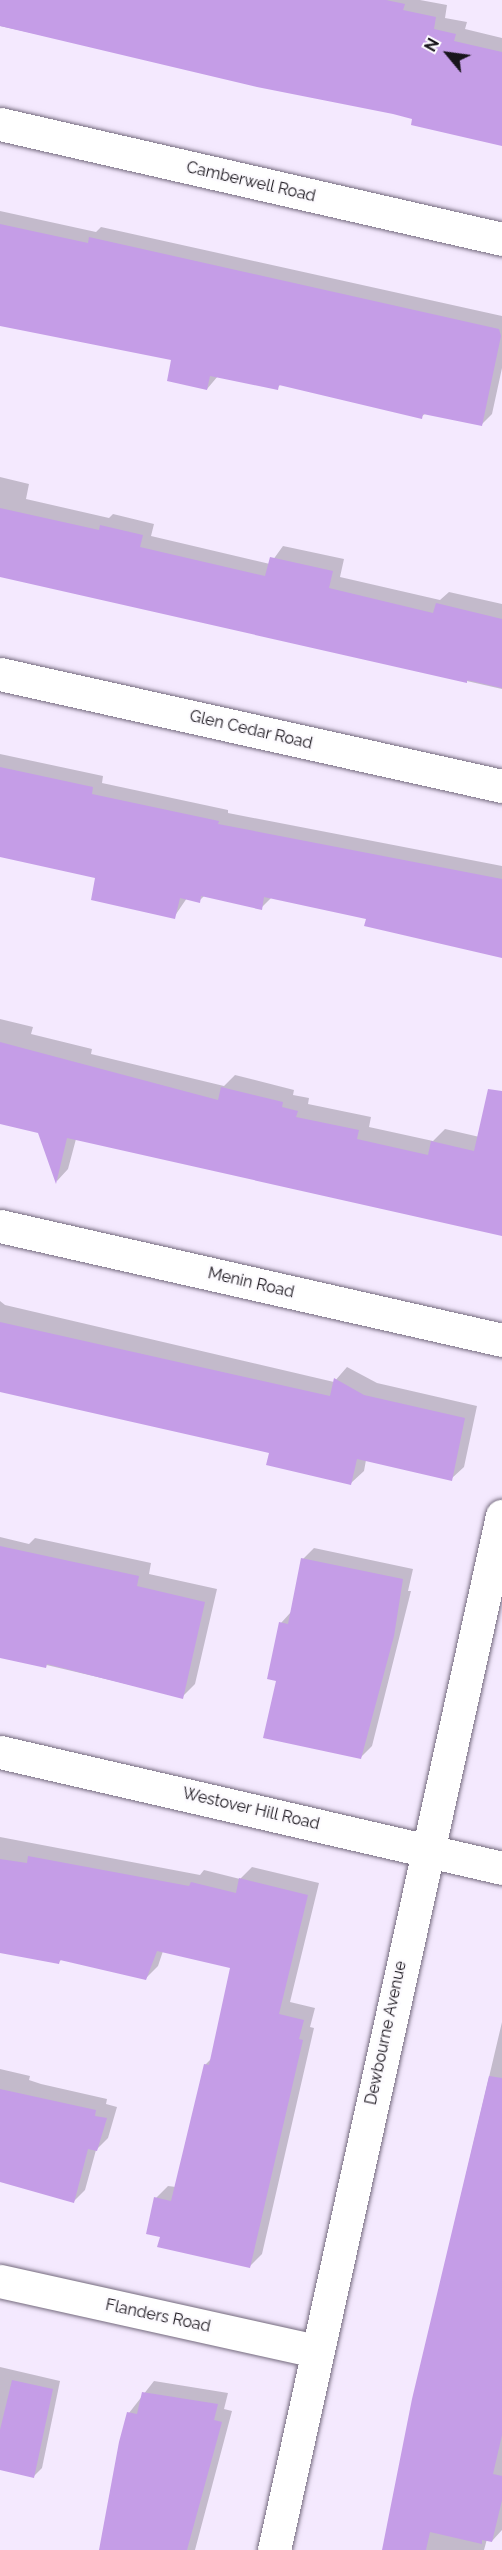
<!DOCTYPE html>
<html>
<head>
<meta charset="utf-8">
<style>
  body { margin:0 }
  #map { position:relative; width:502px; height:2550px; overflow:hidden; background:#f4e9fe; font-family:Raleway,sans-serif }
  div>[style] { position:absolute }
  .shadow>* { inset:0; background:#0003 }
  .building>* { inset:0; background:#c59de7 }
  .roads { filter:drop-shadow(0 0 2px #746a7d) drop-shadow(0 0 2px #746a7d) }
  .street>* { height:33px; margin:-16.5px; padding:0 16.5px; transform-origin:16.5px; border-radius:16.5px; background:#fff }
  span { translate:-50% -50%; white-space:nowrap; text-align:center; line-height:1.15; -webkit-text-stroke:4.5px #fcfafe; paint-order:stroke }
  .street-label { font-size:16px; color:#19151c }
  .north { position:absolute; left:418px; top:24px; width:60px; height:60px; -webkit-text-stroke:4px #fcfafe; paint-order:stroke; rotate:299deg; font-size:16px; font-weight:700; line-height:24px; text-align:center; color:#19151c }
  .north::after { content:''; display:block; margin:auto; width:21px; height:27px; background:#19151c; clip-path:polygon(50% 0,100% 100%,50% 72%,0 100%) }
</style>
</head>
<body>
<div id="map">
  <div class="shadow">
    <div style="clip-path:polygon(0 0,420px 0,447px 5px,445px 18px,467px 22px,465px 29px,502px 38px,502px 145px,414px 117px,0 26px)"></div>
    <div style="clip-path:polygon(0 211px,96px 232px,101px 227px,502px 316px,502px 368px,492px 414px,481px 425px,426px 413px,421px 417px,281px 384px,277px 388px,218px 376px,207px 389px,173px 359px,0 324px)"></div>
    <div style="clip-path:polygon(0 477px,29px 484px,26px 499px,109px 518px,113px 514px,154px 524px,151px 536px,270px 564px,283px 546px,344px 559px,340px 577px,440px 600px,449px 592px,502px 604px,502px 689px,0 575px)"></div>
    <div style="clip-path:polygon(0 754px,103px 776px,102px 783px,228px 810px,228px 813px,502px 866px,502px 954px,368px 917px,272px 897px,261px 908px,205px 895px,199px 901px,187px 898px,174px 917px,97px 877px,0 856px)"></div>
    <div style="clip-path:polygon(0 1019px,33px 1027px,31px 1034px,92px 1049px,91px 1054px,224px 1086px,235px 1075px,294px 1090px,293px 1095px,309px 1098px,308px 1104px,371px 1117px,369px 1127px,433px 1141px,445px 1129px,484px 1138px,502px 1136px,502px 1234px,76px 1139px,68px 1169px,57px 1181px,40px 1132px,0 1123px)"></div>
    <div style="clip-path:polygon(0 1301px,5px 1305px,334px 1382px,347px 1367px,377px 1383px,477px 1406px,464px 1467px,451px 1479px,366px 1460px,364px 1471px,351px 1483px,271px 1452px,0 1390px)"></div>
    <div style="clip-path:polygon(0 1537px,29px 1544px,35px 1538px,151px 1563px,149px 1574px,217px 1589px,195px 1684px,182px 1697px,0 1654px)"></div>
    <div style="clip-path:polygon(314px 1548px,413px 1569px,408px 1591px,411px 1591px,372px 1746px,361px 1757px,278px 1680px,281px 1623px,291px 1612px,303px 1559px)"></div>
    <div style="clip-path:polygon(0 1837px,200px 1875px,204px 1870px,240px 1879px,252px 1867px,319px 1883px,290px 2002px,315px 2008px,310px 2027px,314px 2028px,262px 2254px,250px 2266px,161px 2236px,156px 2198px,168px 2186px,176px 2187px,205px 2065px,212px 2058px,232px 1967px,163px 1951px,158px 1966px,146px 1978px,62px 1959px,58px 1963px,0 1952px)"></div>
    <div style="clip-path:polygon(502px 2022px,502px 2530px,492px 2541px,487px 2539px,484px 2550px,383px 2550px,413px 2400px)"></div>
    <div style="clip-path:polygon(0 2069px,30px 2076px,29px 2080px,41px 2084px,107px 2099px,106px 2104px,117px 2107px,108px 2138px,96px 2150px,85px 2190px,73px 2202px,0 2180px)"></div>
    <div style="clip-path:polygon(0 2367px,60px 2381px,42px 2468px,34px 2476px,0 2469px)"></div>
    <div style="clip-path:polygon(154px 2381px,228px 2393px,224px 2409px,232px 2411px,195px 2550px,100px 2550px,129px 2413px)"></div>
  </div>
  <div class="building">
    <div style="clip-path:polygon(0 0,386px 0,405px 4px,403px 10px,436px 17px,434px 29px,456px 34px,454px 41px,502px 52px,502px 146px,411px 125px,412px 119px,393px 114px,257px 87px,0 26px)"></div>
    <div style="clip-path:polygon(0 224px,88px 243px,89px 237px,499px 329px,501px 336px,482px 426px,423px 414px,422px 419px,279px 385px,278px 390px,210px 376px,207px 390px,167px 381px,171px 360px,0 326px)"></div>
    <div style="clip-path:polygon(0 508px,99px 530px,100px 525px,143px 535px,140px 547px,265px 576px,270px 557px,333px 571px,329px 588px,433px 613px,436px 603px,502px 619px,502px 688px,467px 680px,467px 683px,0 577px)"></div>
    <div style="clip-path:polygon(0 767px,93px 787px,92px 794px,219px 821px,218px 824px,502px 879px,502px 958px,364px 926px,366px 919px,264px 897px,262px 910px,201px 896px,200px 903px,180px 898px,175px 919px,91px 900px,95px 878px,0 857px)"></div>
    <div style="clip-path:polygon(0 1042px,218px 1100px,221px 1087px,283px 1102px,282px 1107px,298px 1111px,296px 1117px,359px 1130px,357px 1139px,428px 1155px,431px 1141px,474px 1151px,488px 1089px,502px 1091px,502px 1236px,67px 1138px,56px 1184px,38px 1133px,0 1124px)"></div>
    <div style="clip-path:polygon(0 1322px,330px 1396px,334px 1378px,364px 1395px,465px 1418px,452px 1481px,357px 1459px,351px 1485px,266px 1465px,269px 1453px,0 1392px)"></div>
    <div style="clip-path:polygon(0 1546px,139px 1576px,137px 1586px,205px 1602px,183px 1699px,47px 1664px,46px 1668px,0 1658px)"></div>
    <div style="clip-path:polygon(301px 1558px,403px 1579px,394px 1636px,361px 1759px,263px 1738px,276px 1681px,267px 1679px,279px 1622px,288px 1624px)"></div>
    <div style="clip-path:polygon(28px 1856px,189px 1886px,191px 1882px,236px 1893px,239px 1878px,308px 1895px,279px 2014px,304px 2020px,299px 2039px,303px 2040px,250px 2268px,157px 2247px,160px 2237px,146px 2234px,154px 2197px,171px 2201px,204px 2064px,209px 2065px,230px 1968px,157px 1951px,146px 1980px,60px 1960px,59px 1964px,0 1953px,0 1859px,27px 1863px)"></div>
    <div style="clip-path:polygon(489px 2076px,502px 2078px,502px 2435px,493px 2474px,502px 2476px,502px 2500px,492px 2542px,482px 2540px,482px 2544px,430px 2532px,426px 2550px,382px 2550px,412px 2399px)"></div>
    <div style="clip-path:polygon(0 2089px,96px 2110px,95px 2116px,107px 2118px,97px 2151px,88px 2149px,74px 2203px,0 2182px)"></div>
    <div style="clip-path:polygon(12px 2380px,53px 2389px,34px 2478px,0 2470px,0 2430px)"></div>
    <div style="clip-path:polygon(142px 2392px,218px 2404px,214px 2420px,222px 2422px,187px 2550px,99px 2550px,119px 2442px,127px 2412px,137px 2414px)"></div>
  </div>
  <div class="roads">
    <div class="street">
      <div style="left:0;top:124px;width:515px;rotate:12.9deg"></div>
      <div style="left:0;top:674px;width:514px;rotate:12.58deg"></div>
      <div style="left:0;top:1226px;width:515px;rotate:12.79deg"></div>
      <div style="left:0;top:1752px;width:515px;rotate:13.01deg"></div>
      <div style="left:0;top:2281px;width:324px;rotate:12.5deg"></div>
      <div style="left:274px;top:2550px;width:1059px;rotate:-77.57deg"></div>
    </div>
  </div>
  <div class="street-label">
    <span style="left:251px;top:182px;rotate:13deg">Camberwell Road</span>
    <span style="left:251px;top:730px;rotate:13deg">Glen Cedar Road</span>
    <span style="left:251px;top:1283px;rotate:13deg">Menin Road</span>
    <span style="left:251px;top:1809px;rotate:13deg">Westover Hill Road</span>
    <span style="left:386px;top:2033px;rotate:-78deg">Dewbourne Avenue</span>
    <span style="left:158px;top:2316px;rotate:12deg">Flanders Road</span>
  </div>
  <div class="north">N</div>
</div>
</body>
</html>
